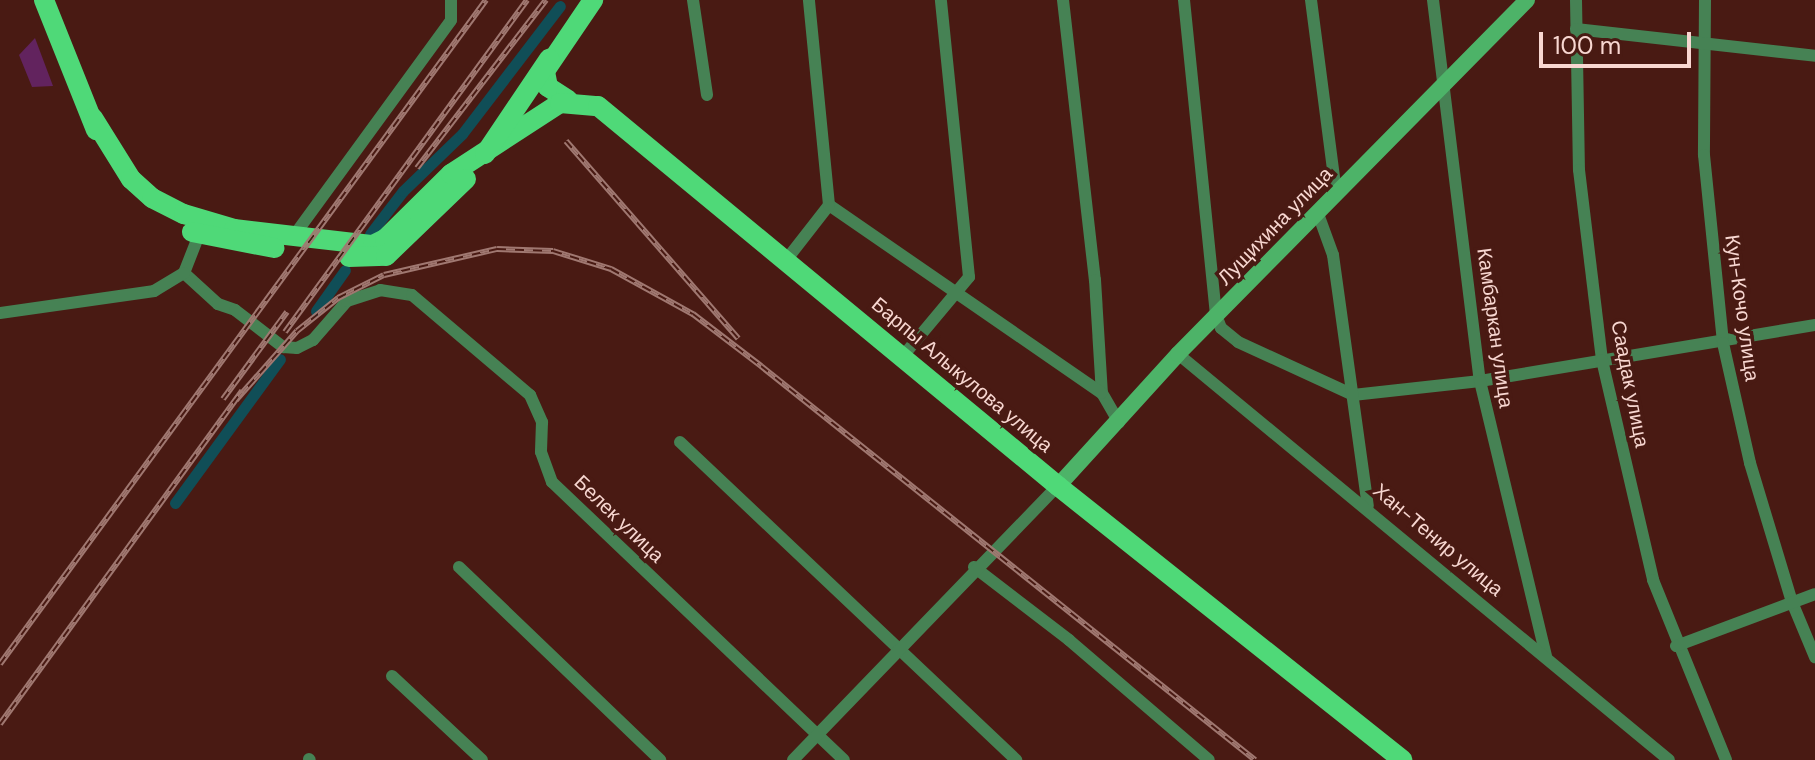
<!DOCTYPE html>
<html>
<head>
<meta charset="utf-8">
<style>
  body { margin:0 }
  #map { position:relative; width:1815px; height:760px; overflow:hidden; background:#491a13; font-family:"DM Sans",sans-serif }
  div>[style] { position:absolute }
  .green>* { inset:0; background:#62235e }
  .canal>* { height:11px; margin:-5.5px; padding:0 5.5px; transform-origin:5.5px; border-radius:5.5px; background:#104e57 }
  .street>* { height:12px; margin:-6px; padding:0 6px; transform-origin:6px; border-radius:6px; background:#468254 }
  .secondary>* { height:16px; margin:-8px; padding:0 8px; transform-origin:8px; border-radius:8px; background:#4db368 }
  .primary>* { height:20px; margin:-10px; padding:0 10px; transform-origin:10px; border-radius:10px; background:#4fd978 }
  .rail>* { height:6px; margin-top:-3px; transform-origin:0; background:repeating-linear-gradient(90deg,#491a13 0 9px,#a07871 0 18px); box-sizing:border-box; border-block:2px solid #a07871 }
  span { translate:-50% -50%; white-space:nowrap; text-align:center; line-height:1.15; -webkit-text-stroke:7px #491a13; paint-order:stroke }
  .street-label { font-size:20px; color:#f8d7d1 }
  .scale { position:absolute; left:1539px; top:32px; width:152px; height:36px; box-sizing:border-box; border:4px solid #f8d7d1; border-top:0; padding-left:10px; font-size:24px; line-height:28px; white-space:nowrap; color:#f8d7d1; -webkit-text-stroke:6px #491a13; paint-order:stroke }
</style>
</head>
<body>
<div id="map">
  <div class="green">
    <div style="clip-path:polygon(35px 38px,53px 86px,32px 87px,19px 55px)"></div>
  </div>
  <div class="canal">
    <div style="left:370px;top:234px;width:54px;rotate:-52.5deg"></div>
    <div style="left:403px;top:191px;width:82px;rotate:-44deg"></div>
    <div style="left:462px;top:134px;width:161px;rotate:-52.6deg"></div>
    <div style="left:316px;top:311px;width:50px;rotate:-54.7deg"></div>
    <div style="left:175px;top:503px;width:178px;rotate:-53.9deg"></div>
  </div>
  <div class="street">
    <div style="left:693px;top:0;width:96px;rotate:81.6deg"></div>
    <div style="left:1063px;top:0;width:282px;rotate:83.5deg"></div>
    <div style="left:1095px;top:280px;width:113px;rotate:86.5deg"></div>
    <div style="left:1102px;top:393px;width:34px;rotate:60deg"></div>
    <div style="left:1184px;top:0;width:317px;rotate:84.2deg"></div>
    <div style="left:1216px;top:315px;width:14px;rotate:69deg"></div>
    <div style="left:1221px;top:328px;width:22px;rotate:39deg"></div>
    <div style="left:1238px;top:342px;width:127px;rotate:24.7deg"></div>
    <div style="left:1353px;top:395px;width:128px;rotate:-6.3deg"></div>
    <div style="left:1480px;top:381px;width:340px;rotate:-9.5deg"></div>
    <div style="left:1311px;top:0;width:194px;rotate:82.6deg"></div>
    <div style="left:1433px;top:0;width:384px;rotate:83deg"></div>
    <div style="left:1480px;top:381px;width:283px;rotate:76.5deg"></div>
    <div style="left:1576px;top:0;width:170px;rotate:89deg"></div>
    <div style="left:1579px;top:170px;width:191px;rotate:83.1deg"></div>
    <div style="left:1602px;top:360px;width:226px;rotate:76.9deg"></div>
    <div style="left:1653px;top:580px;width:194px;rotate:67.9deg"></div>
    <div style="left:1705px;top:0;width:155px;rotate:90.4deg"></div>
    <div style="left:1704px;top:155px;width:189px;rotate:84.2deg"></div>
    <div style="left:1723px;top:343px;width:123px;rotate:77.3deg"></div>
    <div style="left:1750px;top:463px;width:145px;rotate:73.2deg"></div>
    <div style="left:1792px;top:602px;width:60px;rotate:67.3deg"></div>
    <div style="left:1576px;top:29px;width:241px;rotate:6.4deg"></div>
    <div style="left:829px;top:205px;width:331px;rotate:34.6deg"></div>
    <div style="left:1317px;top:211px;width:47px;rotate:70deg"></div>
    <div style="left:1333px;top:255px;width:253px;rotate:82.1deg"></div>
    <div style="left:293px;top:237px;width:268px;rotate:-53.9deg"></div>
    <div style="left:451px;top:20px;width:20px;rotate:-90deg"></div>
    <div style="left:787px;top:259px;width:68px;rotate:-52.1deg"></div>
    <div style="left:829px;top:205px;width:206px;rotate:-95.6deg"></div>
    <div style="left:184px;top:273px;width:46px;rotate:42.4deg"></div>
    <div style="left:218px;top:304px;width:18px;rotate:19deg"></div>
    <div style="left:235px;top:310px;width:61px;rotate:37.6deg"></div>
    <div style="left:283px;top:347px;width:14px;rotate:4deg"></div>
    <div style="left:297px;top:348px;width:18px;rotate:-27deg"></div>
    <div style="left:313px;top:340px;width:52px;rotate:-48.9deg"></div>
    <div style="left:347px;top:301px;width:35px;rotate:-18deg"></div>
    <div style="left:380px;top:290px;width:32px;rotate:9deg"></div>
    <div style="left:412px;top:295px;width:155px;rotate:40.3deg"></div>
    <div style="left:530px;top:395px;width:30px;rotate:66deg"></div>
    <div style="left:542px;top:422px;width:30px;rotate:92deg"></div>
    <div style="left:541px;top:452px;width:32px;rotate:70deg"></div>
    <div style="left:552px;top:482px;width:403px;rotate:43.6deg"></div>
    <div style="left:184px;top:273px;width:49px;rotate:-68.6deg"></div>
    <div style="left:0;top:313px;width:156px;rotate:-8.1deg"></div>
    <div style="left:154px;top:291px;width:35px;rotate:-31deg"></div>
    <div style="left:1178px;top:354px;width:637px;rotate:39.59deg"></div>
    <div style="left:903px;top:356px;width:103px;rotate:-50.1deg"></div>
    <div style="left:969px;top:277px;width:278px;rotate:-95.8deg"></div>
    <div style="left:680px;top:442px;width:463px;rotate:43.4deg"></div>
    <div style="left:459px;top:567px;width:279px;rotate:43.8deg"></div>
    <div style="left:974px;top:567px;width:120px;rotate:37.5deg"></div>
    <div style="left:1069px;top:640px;width:184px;rotate:40.6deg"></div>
    <div style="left:1676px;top:646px;width:148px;rotate:-20.5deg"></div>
    <div style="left:392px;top:676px;width:123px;rotate:43deg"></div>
    <div style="left:309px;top:759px;width:1px;rotate:45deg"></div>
    <div style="left:793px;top:760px;width:381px;rotate:-46deg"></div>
  </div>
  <div class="secondary">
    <div style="left:1058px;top:486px;width:178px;rotate:-47.7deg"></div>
    <div style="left:1178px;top:354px;width:497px;rotate:-45.4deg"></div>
  </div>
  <div class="primary">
    <div style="left:44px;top:0;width:140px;rotate:68.2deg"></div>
    <div style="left:568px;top:100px;width:24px;rotate:-147deg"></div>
    <div style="left:548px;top:87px;width:16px;rotate:-101deg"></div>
    <div style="left:545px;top:71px;width:86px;rotate:-55.9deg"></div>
    <div style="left:93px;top:118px;width:72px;rotate:58.1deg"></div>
    <div style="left:131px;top:179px;width:28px;rotate:42deg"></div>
    <div style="left:152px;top:198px;width:36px;rotate:27deg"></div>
    <div style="left:184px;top:214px;width:52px;rotate:16.7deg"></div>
    <div style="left:234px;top:229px;width:140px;rotate:6.6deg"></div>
    <div style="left:373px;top:245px;width:13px;rotate:-27deg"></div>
    <div style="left:385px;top:239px;width:93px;rotate:-44.6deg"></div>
    <div style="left:451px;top:174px;width:130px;rotate:-33.1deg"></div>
    <div style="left:560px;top:103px;width:38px;rotate:5deg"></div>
    <div style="left:598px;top:106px;width:597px;rotate:39.56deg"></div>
    <div style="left:1058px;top:486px;width:440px;rotate:38.5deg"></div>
    <div style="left:485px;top:154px;width:115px;rotate:-56deg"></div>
    <div style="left:192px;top:232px;width:84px;rotate:11deg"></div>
    <div style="left:349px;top:257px;width:37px;rotate:-2deg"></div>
    <div style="left:386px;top:256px;width:111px;rotate:-43.9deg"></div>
  </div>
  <div class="rail">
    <div style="left:566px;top:141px;width:262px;rotate:48.9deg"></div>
    <div style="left:417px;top:168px;width:212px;rotate:-52.5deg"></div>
    <div style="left:285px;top:332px;width:411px;rotate:-53.9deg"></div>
    <div style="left:223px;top:399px;width:108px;rotate:-53.7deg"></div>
    <div style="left:236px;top:400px;width:92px;rotate:-48.5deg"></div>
    <div style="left:297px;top:331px;width:53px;rotate:-38.8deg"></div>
    <div style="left:338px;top:298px;width:51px;rotate:-26.6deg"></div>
    <div style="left:384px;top:275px;width:116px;rotate:-13deg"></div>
    <div style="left:497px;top:249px;width:56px;rotate:2deg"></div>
    <div style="left:553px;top:251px;width:61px;rotate:17.2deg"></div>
    <div style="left:611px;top:269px;width:94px;rotate:28.8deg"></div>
    <div style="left:693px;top:314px;width:86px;rotate:37.4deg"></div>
    <div style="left:761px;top:366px;width:632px;rotate:38.57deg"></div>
    <div style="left:0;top:664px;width:823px;rotate:-53.8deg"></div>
    <div style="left:0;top:724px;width:412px;rotate:-54deg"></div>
  </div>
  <div class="street-label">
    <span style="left:1275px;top:226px;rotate:-46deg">Лущихина улица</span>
    <span style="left:1742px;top:308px;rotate:82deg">Кун-Кочо улица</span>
    <span style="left:1495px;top:328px;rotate:82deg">Камбаркан улица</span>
    <span style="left:962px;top:375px;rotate:40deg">Барпы Алыкулова улица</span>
    <span style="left:1630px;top:384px;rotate:79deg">Саадак улица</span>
    <span style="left:619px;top:519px;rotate:44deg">Белек улица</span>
    <span style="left:1438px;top:540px;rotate:40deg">Хан-Тенир улица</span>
  </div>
  <div class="scale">100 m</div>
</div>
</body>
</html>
